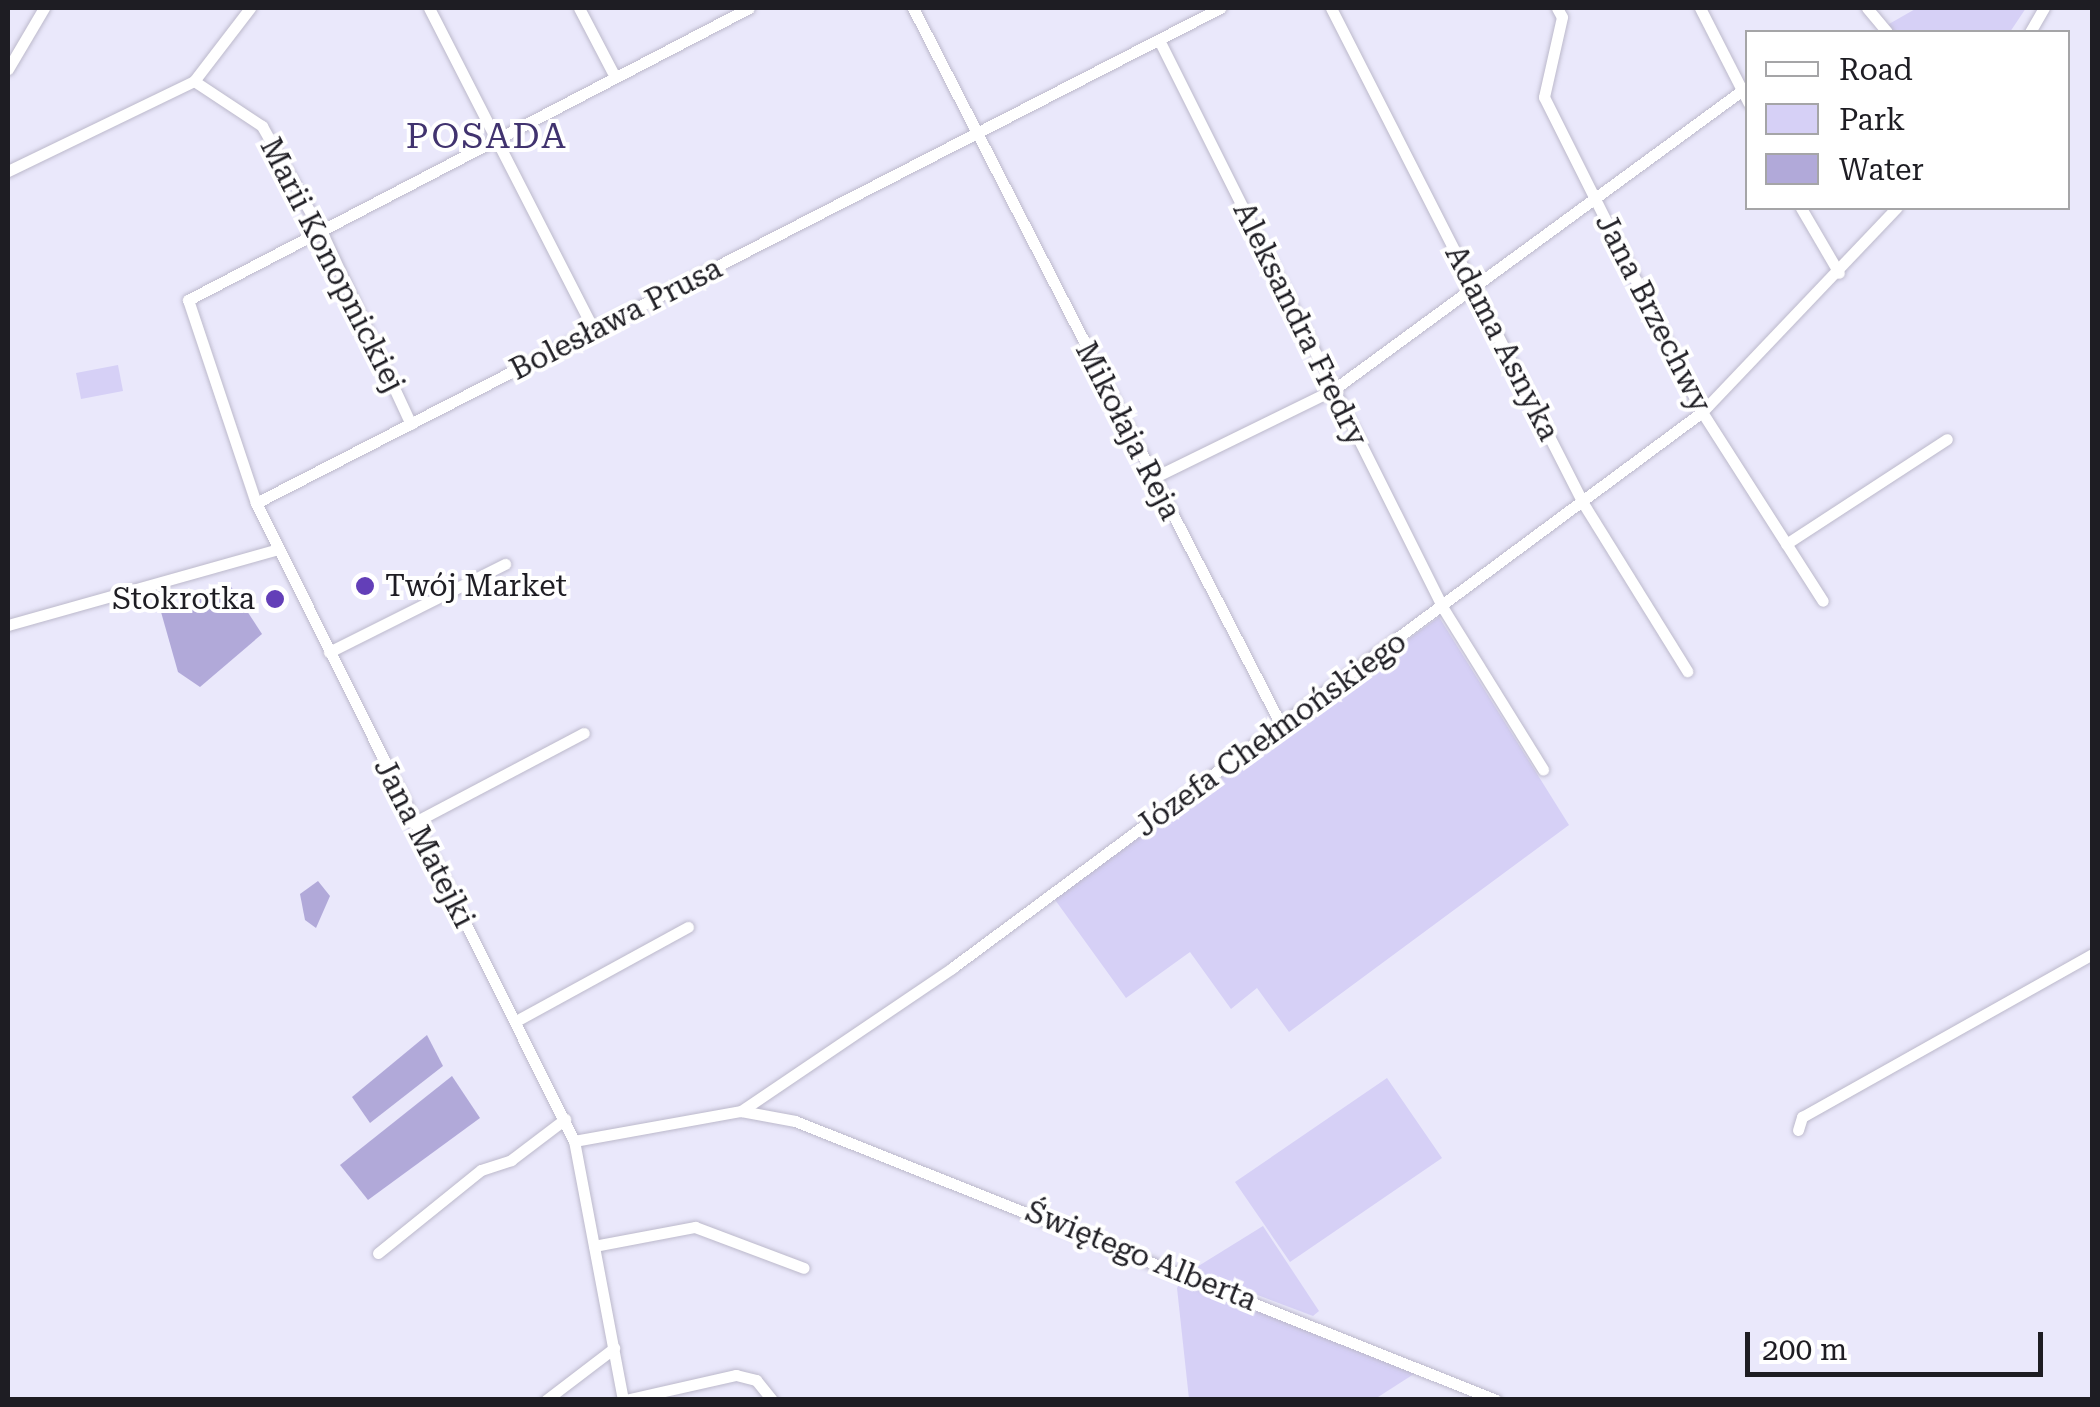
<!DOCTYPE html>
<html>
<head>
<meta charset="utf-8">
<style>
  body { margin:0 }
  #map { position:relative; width:2100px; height:1407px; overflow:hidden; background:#eae8fb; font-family:"Roboto Serif",serif }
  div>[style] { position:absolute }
  .green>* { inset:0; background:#d6d0f6 }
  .water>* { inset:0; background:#b1a9d9 }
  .roads { filter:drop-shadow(0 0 2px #bcb9cb) drop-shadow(0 0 2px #bcb9cb) }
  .street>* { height:11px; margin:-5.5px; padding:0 5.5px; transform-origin:5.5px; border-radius:5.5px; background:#fff }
  .dots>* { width:28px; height:28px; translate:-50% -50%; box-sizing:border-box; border:5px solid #fff; border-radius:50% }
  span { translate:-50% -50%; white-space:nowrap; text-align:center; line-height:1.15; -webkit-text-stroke:8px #fff; paint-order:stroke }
  .street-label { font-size:30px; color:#1e1d23 }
  .poi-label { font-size:30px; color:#1e1d23 }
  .left { translate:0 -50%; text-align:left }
  .right { translate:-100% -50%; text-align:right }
  .quarter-label { font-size:35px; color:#41336f; letter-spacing:2.5px }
  .frame { position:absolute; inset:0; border:10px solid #1e1d23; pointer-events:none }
  .legend { position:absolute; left:1745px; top:30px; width:325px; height:180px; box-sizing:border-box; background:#fff; border:2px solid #a5a5a7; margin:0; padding:12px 18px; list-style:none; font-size:30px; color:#1e1d23 }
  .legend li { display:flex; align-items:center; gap:20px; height:50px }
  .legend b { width:50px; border:2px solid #a5a5a7 }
  .scale { position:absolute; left:1745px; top:1332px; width:298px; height:45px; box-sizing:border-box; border:5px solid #1e1d23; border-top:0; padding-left:12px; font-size:30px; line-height:35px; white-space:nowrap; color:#1e1d23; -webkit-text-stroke:8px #fff; paint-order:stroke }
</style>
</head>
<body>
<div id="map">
  <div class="green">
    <div style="clip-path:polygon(1917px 8px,2026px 8px,2010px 32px,1875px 32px)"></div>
    <div style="clip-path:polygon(118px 365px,123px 391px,81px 399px,76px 373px)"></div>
    <div style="clip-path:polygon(1439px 617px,1569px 825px,1289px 1032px,1257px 988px,1231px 1009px,1190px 952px,1126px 998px,1053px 897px)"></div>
    <div style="clip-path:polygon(1387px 1078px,1442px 1158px,1290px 1262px,1235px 1182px)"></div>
    <div style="clip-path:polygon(1263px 1226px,1319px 1311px,1313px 1316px,1192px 1270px)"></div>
    <div style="clip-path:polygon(1183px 1277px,1417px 1372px,1375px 1399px,1189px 1399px,1177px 1288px)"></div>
  </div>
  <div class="water">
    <div style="clip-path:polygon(228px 582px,262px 634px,200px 687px,178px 672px,161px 612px)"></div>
    <div style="clip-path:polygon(318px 881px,330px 896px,316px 928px,305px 920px,300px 894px)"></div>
    <div style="clip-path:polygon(427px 1035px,443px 1066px,370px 1123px,352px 1097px)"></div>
    <div style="clip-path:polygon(452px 1076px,480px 1118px,368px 1200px,340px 1165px)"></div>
  </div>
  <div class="roads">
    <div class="street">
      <div style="left:429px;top:8px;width:362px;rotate:62.9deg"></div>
      <div style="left:579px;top:8px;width:76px;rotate:62.4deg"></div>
      <div style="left:913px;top:8px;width:808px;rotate:62.83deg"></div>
      <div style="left:1331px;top:8px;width:555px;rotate:63.02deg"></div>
      <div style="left:1583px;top:503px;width:198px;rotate:58.2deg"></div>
      <div style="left:1557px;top:8px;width:10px;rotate:61deg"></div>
      <div style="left:1562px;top:17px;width:82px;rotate:102.7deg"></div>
      <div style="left:1544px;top:97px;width:352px;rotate:63.4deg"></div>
      <div style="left:1702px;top:412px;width:224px;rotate:57.4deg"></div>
      <div style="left:1700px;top:8px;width:106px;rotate:62.9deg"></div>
      <div style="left:1867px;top:8px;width:31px;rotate:50deg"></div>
      <div style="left:2030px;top:32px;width:28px;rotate:-60deg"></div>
      <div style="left:1159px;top:40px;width:635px;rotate:63.43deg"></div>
      <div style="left:1443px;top:608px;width:190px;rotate:58.2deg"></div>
      <div style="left:8px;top:69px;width:71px;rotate:-59.5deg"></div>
      <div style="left:194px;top:81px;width:82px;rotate:33.5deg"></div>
      <div style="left:262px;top:126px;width:127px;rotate:60.8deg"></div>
      <div style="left:324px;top:237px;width:206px;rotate:65.1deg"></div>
      <div style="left:8px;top:171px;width:207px;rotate:-25.8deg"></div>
      <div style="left:194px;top:81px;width:92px;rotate:-52.5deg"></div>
      <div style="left:1801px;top:208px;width:75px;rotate:59.7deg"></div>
      <div style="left:1153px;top:478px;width:200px;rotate:-26.1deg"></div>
      <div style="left:1333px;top:390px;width:514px;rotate:-36.22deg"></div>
      <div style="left:256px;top:503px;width:1084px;rotate:-27.18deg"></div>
      <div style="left:1786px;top:544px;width:192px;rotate:-33.1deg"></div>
      <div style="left:8px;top:625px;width:280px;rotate:-15.7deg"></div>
      <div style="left:329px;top:652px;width:197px;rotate:-26.6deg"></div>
      <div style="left:413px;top:823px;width:193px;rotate:-27.8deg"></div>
      <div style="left:516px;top:1021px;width:196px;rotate:-28.7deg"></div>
      <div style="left:741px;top:1111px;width:55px;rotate:10.5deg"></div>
      <div style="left:795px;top:1121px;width:754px;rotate:21.7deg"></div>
      <div style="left:1798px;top:1130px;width:14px;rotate:-73deg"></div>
      <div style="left:1802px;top:1117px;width:333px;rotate:-29.3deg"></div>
      <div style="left:574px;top:1141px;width:170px;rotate:-10.2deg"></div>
      <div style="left:741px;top:1111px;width:255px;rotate:-34.1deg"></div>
      <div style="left:952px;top:968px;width:934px;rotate:-36.55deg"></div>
      <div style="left:1702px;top:412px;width:282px;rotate:-46.4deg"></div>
      <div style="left:594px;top:1246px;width:103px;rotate:-10.7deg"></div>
      <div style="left:695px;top:1227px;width:116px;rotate:20.6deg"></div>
      <div style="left:378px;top:1253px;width:132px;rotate:-38.9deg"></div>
      <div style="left:481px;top:1170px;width:32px;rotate:-18deg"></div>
      <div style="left:511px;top:1160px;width:68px;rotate:-37.2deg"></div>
      <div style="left:546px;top:1400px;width:86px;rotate:-37.4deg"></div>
      <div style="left:623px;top:1400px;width:264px;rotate:-100.7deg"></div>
      <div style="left:574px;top:1141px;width:713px;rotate:-116.49deg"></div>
      <div style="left:256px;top:503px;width:214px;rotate:-108.5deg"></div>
      <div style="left:188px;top:300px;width:632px;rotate:-27.5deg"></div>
      <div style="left:625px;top:1400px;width:114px;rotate:-12.7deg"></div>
      <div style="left:736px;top:1375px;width:21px;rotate:14deg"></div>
      <div style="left:756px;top:1380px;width:26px;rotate:51deg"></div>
    </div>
  </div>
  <div class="dots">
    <div style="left:365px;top:586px;background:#633fb8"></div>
    <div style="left:275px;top:599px;background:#633fb8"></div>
  </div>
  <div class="street-label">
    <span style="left:332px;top:265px;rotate:63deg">Marii Konopnickiej</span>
    <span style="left:1653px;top:313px;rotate:63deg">Jana Brzechwy</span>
    <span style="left:616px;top:319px;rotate:-27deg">Bolesława Prusa</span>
    <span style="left:1300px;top:324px;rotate:64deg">Aleksandra Fredry</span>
    <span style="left:1502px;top:343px;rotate:63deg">Adama Asnyka</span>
    <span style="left:1128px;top:431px;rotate:63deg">Mikołaja Reja</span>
    <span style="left:1271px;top:734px;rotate:-36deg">Józefa Chełmońskiego</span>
    <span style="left:424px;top:843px;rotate:63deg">Jana Matejki</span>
    <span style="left:1141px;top:1256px;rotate:22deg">Świętego Alberta</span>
  </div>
  <div class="poi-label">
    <span class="left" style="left:385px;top:586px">Twój Market</span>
    <span class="right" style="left:255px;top:599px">Stokrotka</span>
  </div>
  <div class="quarter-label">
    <span style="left:487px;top:137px">POSADA</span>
  </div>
  <div class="frame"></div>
  <ul class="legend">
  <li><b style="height:12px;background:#fff"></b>Road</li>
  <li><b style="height:28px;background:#d6d0f6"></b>Park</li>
  <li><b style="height:28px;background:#b1a9d9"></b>Water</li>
  </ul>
  <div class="scale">200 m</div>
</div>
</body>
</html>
